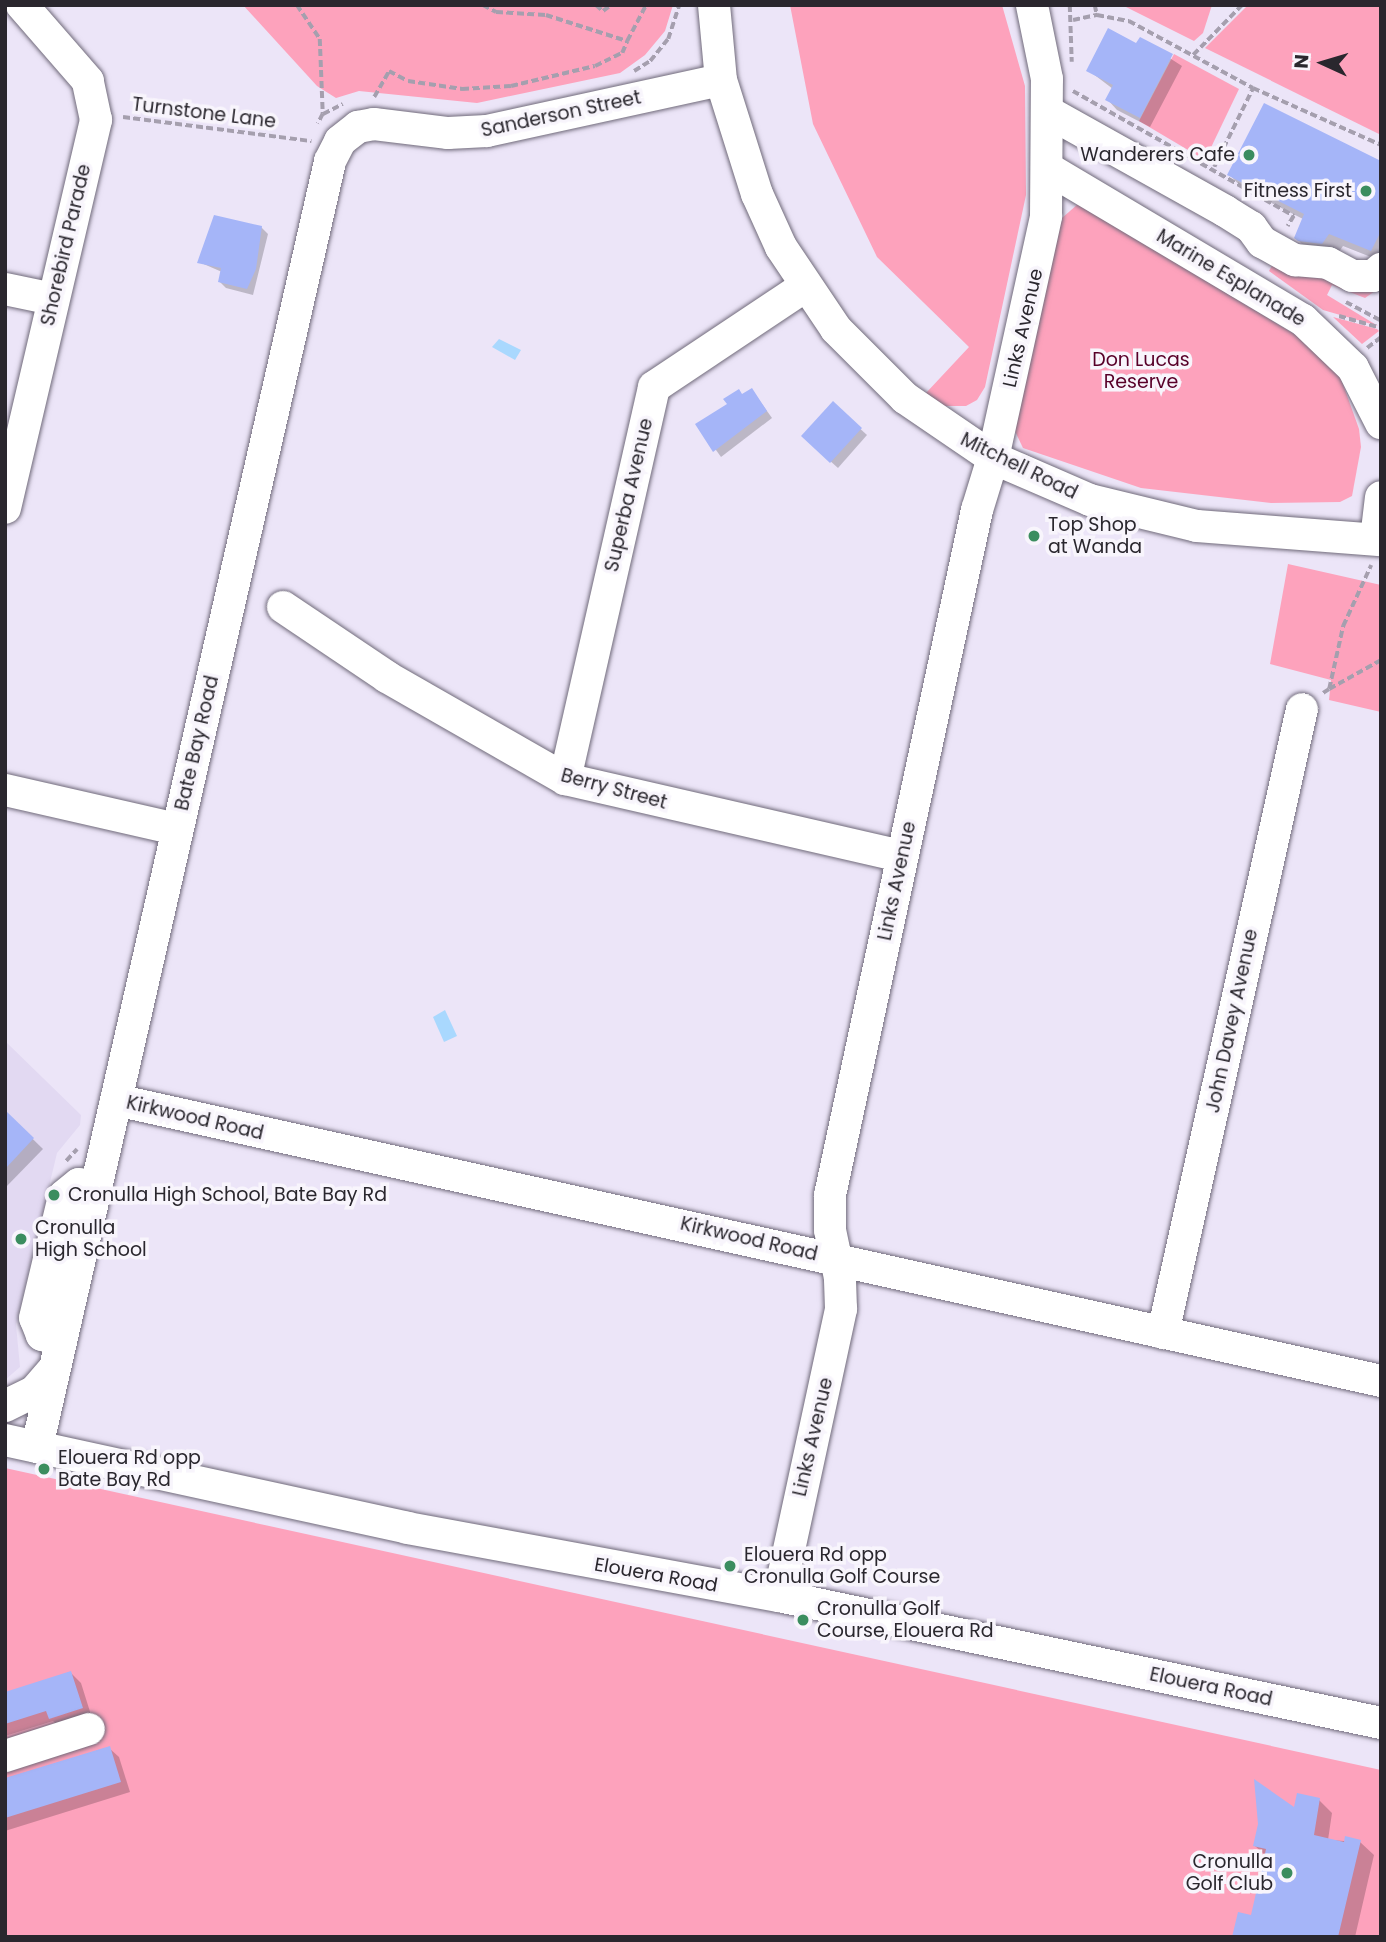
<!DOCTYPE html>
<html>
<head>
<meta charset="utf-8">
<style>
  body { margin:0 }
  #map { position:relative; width:1386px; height:1942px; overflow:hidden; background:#ece5f8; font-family:Poppins,sans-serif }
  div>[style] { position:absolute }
  .built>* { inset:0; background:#e2d9f2 }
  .green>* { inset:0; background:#fda2bc }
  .water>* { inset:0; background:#a9d8fe }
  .shadow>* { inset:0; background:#0003 }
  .building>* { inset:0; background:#a5b5f8 }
  .path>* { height:3.5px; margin-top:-1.75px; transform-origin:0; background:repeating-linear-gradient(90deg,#a59fae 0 7px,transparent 0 10.5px) }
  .roads { filter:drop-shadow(0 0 2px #706a7a) drop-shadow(0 0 2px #706a7a) }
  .minor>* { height:32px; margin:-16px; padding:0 16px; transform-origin:16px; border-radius:16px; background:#fff }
  .dots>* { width:19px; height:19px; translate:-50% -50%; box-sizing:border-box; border:4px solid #f8f5fc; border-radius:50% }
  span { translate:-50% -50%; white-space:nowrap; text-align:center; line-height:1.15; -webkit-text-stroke:7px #f8f5fc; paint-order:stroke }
  .street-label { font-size:19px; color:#2a272e }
  .poi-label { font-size:19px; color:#2a272e }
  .right { translate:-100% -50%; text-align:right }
  .left { translate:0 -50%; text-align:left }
  .park-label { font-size:19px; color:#580029 }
  .frame { position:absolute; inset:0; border:7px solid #2a272e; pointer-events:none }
  .north { position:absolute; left:1288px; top:28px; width:70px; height:70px; -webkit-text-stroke:5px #f8f5fc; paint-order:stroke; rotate:274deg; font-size:19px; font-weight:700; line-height:28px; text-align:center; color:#2a272e }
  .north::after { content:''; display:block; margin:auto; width:24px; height:32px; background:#2a272e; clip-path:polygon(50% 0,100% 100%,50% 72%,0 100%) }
</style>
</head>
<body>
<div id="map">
  <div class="built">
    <div style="clip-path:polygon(5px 1041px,81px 1115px,80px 1125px,57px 1153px,16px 1325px,20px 1367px,5px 1380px)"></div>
  </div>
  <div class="green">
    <div style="clip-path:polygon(243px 5px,673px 5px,665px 31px,645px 55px,620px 73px,477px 103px,359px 91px,336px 98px,317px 86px)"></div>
    <div style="clip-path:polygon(790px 5px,1002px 5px,1025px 86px,1026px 195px,985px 387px,977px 400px,966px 406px,944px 406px,926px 393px,969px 347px,877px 257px,813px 124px)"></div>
    <div style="clip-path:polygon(1122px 5px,1212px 5px,1203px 33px,1194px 41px)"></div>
    <div style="clip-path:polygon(1248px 5px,1379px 5px,1381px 135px,1205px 48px)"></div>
    <div style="clip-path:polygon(1174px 54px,1239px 89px,1205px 160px,1139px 121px)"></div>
    <div style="clip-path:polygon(1078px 204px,1296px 335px,1339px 373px,1359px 429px,1361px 447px,1352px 496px,1340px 502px,1271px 503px,1141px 488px,1023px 448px,1015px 431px,1016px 418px,1062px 218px)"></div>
    <div style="clip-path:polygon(1277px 256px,1378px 289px,1365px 298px,1332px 285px,1327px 295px,1378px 326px,1323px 310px,1269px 271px)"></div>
    <div style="clip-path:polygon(1333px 317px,1377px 329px,1379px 331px,1362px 344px)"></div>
    <div style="clip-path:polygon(1288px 564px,1381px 585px,1381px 712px,1329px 700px,1331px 680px,1270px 664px)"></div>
    <div style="clip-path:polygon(5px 1468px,1381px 1770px,1381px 1937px,5px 1937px)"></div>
  </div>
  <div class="water">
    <div style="clip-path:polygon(499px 339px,521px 350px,515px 360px,492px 347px)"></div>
    <div style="clip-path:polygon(445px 1010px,457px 1036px,444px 1042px,433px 1017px)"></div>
  </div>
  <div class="shadow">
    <div style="clip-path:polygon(1140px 39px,1182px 66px,1150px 127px,1117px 110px,1108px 100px,1113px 89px,1088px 70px,1137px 45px)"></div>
    <div style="clip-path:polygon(1381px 162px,1381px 261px,1343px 246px,1336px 256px,1309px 251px,1296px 238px,1303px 219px,1242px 188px,1229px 174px)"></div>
    <div style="clip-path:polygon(261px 227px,268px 234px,253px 295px,226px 288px,220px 282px,222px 272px,199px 262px)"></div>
    <div style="clip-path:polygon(752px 390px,772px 418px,721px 457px,698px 425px)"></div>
    <div style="clip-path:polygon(833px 404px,867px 435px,838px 468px,809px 442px)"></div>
    <div style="clip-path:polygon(5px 1112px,43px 1149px,5px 1188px)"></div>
    <div style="clip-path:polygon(71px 1673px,81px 1683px,92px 1718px,60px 1728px,53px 1721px,5px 1736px,5px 1694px)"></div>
    <div style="clip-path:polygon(109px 1748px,119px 1757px,130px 1792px,5px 1831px,5px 1780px)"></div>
    <div style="clip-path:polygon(1319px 1800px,1332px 1813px,1328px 1840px,1360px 1842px,1374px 1855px,1355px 1937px,1234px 1937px,1253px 1917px,1266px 1856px,1255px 1846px,1295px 1810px)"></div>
  </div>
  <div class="building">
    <div style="clip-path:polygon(1108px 28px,1136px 43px,1140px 37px,1173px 54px,1140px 118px,1105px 100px,1113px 85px,1086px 71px)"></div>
    <div style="clip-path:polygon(1264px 103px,1381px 161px,1381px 231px,1371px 251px,1329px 234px,1322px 244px,1298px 241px,1294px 238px,1304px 214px,1227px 175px)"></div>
    <div style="clip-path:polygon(214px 215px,262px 226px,256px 269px,247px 289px,218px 282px,221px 268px,197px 263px)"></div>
    <div style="clip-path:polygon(752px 388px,767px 411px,713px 452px,695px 424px,727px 404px,723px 399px,739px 389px,742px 394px)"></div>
    <div style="clip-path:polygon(833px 401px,862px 428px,830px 463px,801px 436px)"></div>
    <div style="clip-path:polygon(5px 1110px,34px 1138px,5px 1169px)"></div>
    <div style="clip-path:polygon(71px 1671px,83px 1708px,49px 1719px,46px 1711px,5px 1724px,5px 1692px)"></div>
    <div style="clip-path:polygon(110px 1746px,121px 1782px,5px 1818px,5px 1778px)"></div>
    <div style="clip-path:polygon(1254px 1779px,1294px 1807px,1297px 1793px,1320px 1798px,1314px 1835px,1344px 1842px,1345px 1836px,1361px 1840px,1338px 1937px,1232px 1937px,1238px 1912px,1251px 1915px,1266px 1849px,1253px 1846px,1258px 1824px)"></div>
  </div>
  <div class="path">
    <div style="left:297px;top:5px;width:41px;rotate:55.9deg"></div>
    <div style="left:320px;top:39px;width:75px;rotate:87.7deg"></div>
    <div style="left:323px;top:114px;width:11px;rotate:117deg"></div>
    <div style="left:483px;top:5px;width:15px;rotate:28deg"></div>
    <div style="left:496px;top:12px;width:50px;rotate:3.4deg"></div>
    <div style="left:546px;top:15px;width:85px;rotate:17.8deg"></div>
    <div style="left:627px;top:41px;width:41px;rotate:-62.2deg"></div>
    <div style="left:596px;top:5px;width:9px;rotate:41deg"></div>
    <div style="left:603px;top:11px;width:10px;rotate:-37deg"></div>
    <div style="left:1070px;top:5px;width:57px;rotate:88deg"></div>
    <div style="left:1095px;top:5px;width:10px;rotate:79deg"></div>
    <div style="left:1073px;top:20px;width:25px;rotate:-12deg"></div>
    <div style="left:1097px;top:15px;width:33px;rotate:11deg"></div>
    <div style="left:1129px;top:21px;width:141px;rotate:28.4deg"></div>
    <div style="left:1193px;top:55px;width:70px;rotate:-45.6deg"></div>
    <div style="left:634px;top:71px;width:19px;rotate:-32deg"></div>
    <div style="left:650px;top:61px;width:28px;rotate:-51deg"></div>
    <div style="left:668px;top:39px;width:36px;rotate:-72deg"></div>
    <div style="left:1073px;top:91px;width:254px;rotate:29.5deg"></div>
    <div style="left:1294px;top:216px;width:12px;rotate:121deg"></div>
    <div style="left:374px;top:97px;width:30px;rotate:-60deg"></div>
    <div style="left:389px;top:71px;width:21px;rotate:28deg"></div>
    <div style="left:408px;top:81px;width:55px;rotate:8.4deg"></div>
    <div style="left:462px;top:89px;width:49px;rotate:-3.5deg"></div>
    <div style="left:511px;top:86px;width:86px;rotate:-13.4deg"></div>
    <div style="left:595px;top:66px;width:30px;rotate:-26deg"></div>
    <div style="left:622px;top:53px;width:13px;rotate:-67deg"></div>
    <div style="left:323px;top:114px;width:22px;rotate:-27deg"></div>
    <div style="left:123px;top:117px;width:190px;rotate:7.3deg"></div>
    <div style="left:1214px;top:167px;width:88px;rotate:-63.7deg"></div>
    <div style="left:1253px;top:88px;width:140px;rotate:24deg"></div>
    <div style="left:1346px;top:302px;width:40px;rotate:28deg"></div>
    <div style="left:1339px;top:316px;width:44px;rotate:15.9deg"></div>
    <div style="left:1367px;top:348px;width:18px;rotate:-38deg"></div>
    <div style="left:1329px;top:689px;width:60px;rotate:-29.1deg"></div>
    <div style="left:1323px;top:693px;width:7px;rotate:-34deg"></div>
    <div style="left:1329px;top:689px;width:65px;rotate:-77.5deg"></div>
    <div style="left:1343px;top:626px;width:67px;rotate:-65.3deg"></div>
    <div style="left:66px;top:1161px;width:16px;rotate:-47deg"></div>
  </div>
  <div class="roads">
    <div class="minor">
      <div style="left:714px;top:5px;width:75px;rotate:84.7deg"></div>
      <div style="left:721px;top:80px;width:120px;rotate:72.5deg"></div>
      <div style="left:757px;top:194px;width:58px;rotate:65.6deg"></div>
      <div style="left:781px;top:247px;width:99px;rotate:56.1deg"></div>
      <div style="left:836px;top:329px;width:98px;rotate:45deg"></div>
      <div style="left:905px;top:398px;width:107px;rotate:34.3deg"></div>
      <div style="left:993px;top:458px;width:106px;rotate:23.4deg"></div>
      <div style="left:1090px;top:500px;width:110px;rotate:13.7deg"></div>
      <div style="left:1197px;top:526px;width:185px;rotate:4.4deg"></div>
      <div style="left:1048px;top:112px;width:203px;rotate:29.2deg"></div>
      <div style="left:1225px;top:211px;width:31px;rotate:32deg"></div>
      <div style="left:1251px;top:227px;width:19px;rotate:54deg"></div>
      <div style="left:1262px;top:242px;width:38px;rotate:29deg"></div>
      <div style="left:1295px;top:260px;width:33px;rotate:5deg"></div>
      <div style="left:1328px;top:263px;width:27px;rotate:28deg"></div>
      <div style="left:1352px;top:276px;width:21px"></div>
      <div style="left:1373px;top:276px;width:11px;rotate:-41deg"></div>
      <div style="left:1047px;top:168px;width:298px;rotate:30.7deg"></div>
      <div style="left:1303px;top:320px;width:69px;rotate:43.8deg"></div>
      <div style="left:1353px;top:368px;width:62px;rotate:63deg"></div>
      <div style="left:5px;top:289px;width:49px;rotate:11.8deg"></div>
      <div style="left:5px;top:508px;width:399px;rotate:-76.8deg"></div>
      <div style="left:96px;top:120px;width:40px;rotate:-102deg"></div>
      <div style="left:88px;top:81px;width:101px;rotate:-131deg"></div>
      <div style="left:1376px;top:539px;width:42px;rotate:-83.2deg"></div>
      <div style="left:283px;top:607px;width:125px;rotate:33.9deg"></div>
      <div style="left:387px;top:677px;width:205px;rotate:29.8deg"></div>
      <div style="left:565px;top:779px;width:346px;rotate:12.9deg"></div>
      <div style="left:565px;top:779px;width:402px;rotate:-77.2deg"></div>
      <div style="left:654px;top:387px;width:180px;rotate:-33.7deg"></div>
      <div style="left:5px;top:790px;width:176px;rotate:12.8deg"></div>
      <div style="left:116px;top:1100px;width:1296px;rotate:12.52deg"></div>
      <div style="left:1163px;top:1333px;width:639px;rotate:-77.44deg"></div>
      <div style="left:61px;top:1340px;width:20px;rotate:-165deg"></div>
      <div style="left:42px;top:1335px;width:18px;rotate:-112deg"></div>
      <div style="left:35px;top:1318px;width:125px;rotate:-76.6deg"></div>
      <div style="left:64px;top:1196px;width:19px;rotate:-39deg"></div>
      <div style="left:79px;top:1184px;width:16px;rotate:14deg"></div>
      <div style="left:5px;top:1406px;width:32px;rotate:-26deg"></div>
      <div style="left:34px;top:1392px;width:30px;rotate:-49deg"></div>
      <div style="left:5px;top:1440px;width:412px;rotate:12.3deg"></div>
      <div style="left:407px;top:1528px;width:378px;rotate:10.4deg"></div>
      <div style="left:779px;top:1596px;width:615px;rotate:11.91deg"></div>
      <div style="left:37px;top:1447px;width:1319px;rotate:-77.16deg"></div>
      <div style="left:330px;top:161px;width:22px;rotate:-63deg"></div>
      <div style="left:340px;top:141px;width:23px;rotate:-38deg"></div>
      <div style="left:358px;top:127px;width:16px;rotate:-11deg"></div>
      <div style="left:374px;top:124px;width:75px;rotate:6.9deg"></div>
      <div style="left:448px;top:133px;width:39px;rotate:-3deg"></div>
      <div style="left:487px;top:131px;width:239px;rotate:-12.3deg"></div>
      <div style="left:779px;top:1596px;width:294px;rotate:-77.8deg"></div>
      <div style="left:841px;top:1309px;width:31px;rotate:-92deg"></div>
      <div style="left:840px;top:1278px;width:49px;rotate:-101.8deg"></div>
      <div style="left:830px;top:1230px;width:35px;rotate:-90deg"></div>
      <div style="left:830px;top:1195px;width:701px;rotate:-77.89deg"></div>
      <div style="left:977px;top:510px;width:54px;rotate:-72.9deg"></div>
      <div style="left:993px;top:458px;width:248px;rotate:-77.6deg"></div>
      <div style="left:1046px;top:216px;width:137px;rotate:-89.6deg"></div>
      <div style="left:1047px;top:79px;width:76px;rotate:-101.5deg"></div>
      <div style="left:5px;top:1756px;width:88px;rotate:-17.8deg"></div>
    </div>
  </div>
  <div class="dots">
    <div style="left:1249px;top:155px;background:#3b8d5f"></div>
    <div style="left:1366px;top:191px;background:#3b8d5f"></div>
    <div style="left:1034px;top:536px;background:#3b8d5f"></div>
    <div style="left:54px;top:1195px;background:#3b8d5f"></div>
    <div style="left:21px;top:1239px;background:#3b8d5f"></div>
    <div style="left:44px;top:1469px;background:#3b8d5f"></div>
    <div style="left:730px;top:1566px;background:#3b8d5f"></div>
    <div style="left:803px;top:1620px;background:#3b8d5f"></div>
    <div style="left:1287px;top:1873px;background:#3b8d5f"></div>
  </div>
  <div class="street-label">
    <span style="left:204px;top:113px;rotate:7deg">Turnstone Lane</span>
    <span style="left:561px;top:114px;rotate:-12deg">Sanderson Street</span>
    <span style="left:66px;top:245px;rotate:-77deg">Shorebird Parade</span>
    <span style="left:1231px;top:278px;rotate:31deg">Marine Esplanade</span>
    <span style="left:1023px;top:328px;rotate:-77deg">Links Avenue</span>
    <span style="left:1019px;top:466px;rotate:26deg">Mitchell Road</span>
    <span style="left:629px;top:495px;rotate:-77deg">Superba Avenue</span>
    <span style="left:197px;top:743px;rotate:-77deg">Bate Bay Road</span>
    <span style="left:614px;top:789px;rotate:15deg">Berry Street</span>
    <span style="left:897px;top:881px;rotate:-78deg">Links Avenue</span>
    <span style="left:1232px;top:1021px;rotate:-78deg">John Davey Avenue</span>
    <span style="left:195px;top:1118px;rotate:13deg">Kirkwood Road</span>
    <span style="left:749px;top:1239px;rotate:13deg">Kirkwood Road</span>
    <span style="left:813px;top:1437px;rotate:-77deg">Links Avenue</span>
    <span style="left:656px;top:1575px;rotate:10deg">Elouera Road</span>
    <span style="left:1211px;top:1687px;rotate:12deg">Elouera Road</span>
  </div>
  <div class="poi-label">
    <span class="right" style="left:1235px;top:155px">Wanderers Cafe</span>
    <span class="right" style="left:1352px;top:191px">Fitness First</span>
    <span class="left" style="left:1048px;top:536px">Top Shop<br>at Wanda</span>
    <span class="left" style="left:68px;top:1195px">Cronulla High School, Bate Bay Rd</span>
    <span class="left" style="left:35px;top:1239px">Cronulla<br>High School</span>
    <span class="left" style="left:58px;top:1469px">Elouera Rd opp<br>Bate Bay Rd</span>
    <span class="left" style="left:744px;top:1566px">Elouera Rd opp<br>Cronulla Golf Course</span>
    <span class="left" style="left:817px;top:1620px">Cronulla Golf<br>Course, Elouera Rd</span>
    <span class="right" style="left:1273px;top:1873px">Cronulla<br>Golf Club</span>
  </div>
  <div class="park-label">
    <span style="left:1141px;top:371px">Don Lucas<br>Reserve</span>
  </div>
  <div class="frame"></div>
  <div class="north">N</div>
</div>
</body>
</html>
